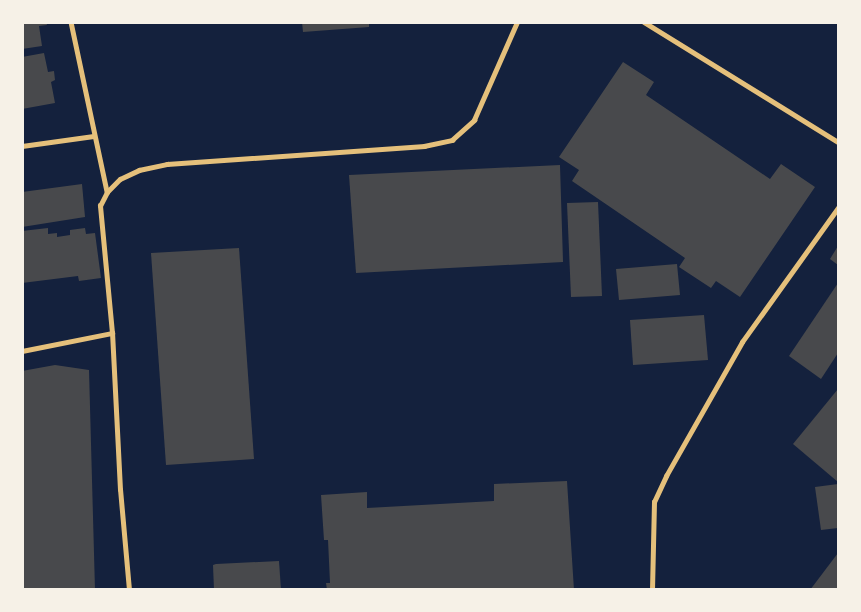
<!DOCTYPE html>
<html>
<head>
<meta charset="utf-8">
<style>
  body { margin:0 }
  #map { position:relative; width:861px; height:612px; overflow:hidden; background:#14213d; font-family:Karla,sans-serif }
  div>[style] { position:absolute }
  .building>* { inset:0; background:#48494c }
  .service>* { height:4.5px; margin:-2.25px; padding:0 2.25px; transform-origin:2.25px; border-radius:2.25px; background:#e5c07b }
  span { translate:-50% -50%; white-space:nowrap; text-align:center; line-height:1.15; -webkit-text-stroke:5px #f6f1e7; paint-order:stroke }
  .frame { position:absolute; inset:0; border:24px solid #f6f1e7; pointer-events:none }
</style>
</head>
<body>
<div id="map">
  <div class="building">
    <div style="clip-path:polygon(22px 22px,46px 22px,47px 25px,39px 26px,42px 46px,22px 49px)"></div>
    <div style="clip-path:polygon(302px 22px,369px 22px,369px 27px,303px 32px)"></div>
    <div style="clip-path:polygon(44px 53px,48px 72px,54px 71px,55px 80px,51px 82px,55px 103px,22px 109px,22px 57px)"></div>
    <div style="clip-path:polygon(623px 62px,654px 82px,646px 95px,770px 179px,781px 164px,815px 187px,740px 297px,716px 281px,711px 288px,679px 267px,685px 258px,572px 181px,579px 170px,559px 157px)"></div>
    <div style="clip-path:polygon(560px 165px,563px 262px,356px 273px,349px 175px)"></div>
    <div style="clip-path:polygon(82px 184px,85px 217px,22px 227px,22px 192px)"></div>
    <div style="clip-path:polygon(598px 202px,602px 296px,571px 297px,567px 203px)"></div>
    <div style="clip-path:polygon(48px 228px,48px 234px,57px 233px,57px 237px,70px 235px,70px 230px,85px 228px,86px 234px,95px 233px,101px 278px,79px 281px,78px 276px,22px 283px,22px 231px)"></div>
    <div style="clip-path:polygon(838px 246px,838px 265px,830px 259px)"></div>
    <div style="clip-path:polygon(239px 248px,254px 459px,166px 465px,151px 253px)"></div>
    <div style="clip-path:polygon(677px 264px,680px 295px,619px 300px,616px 269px)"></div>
    <div style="clip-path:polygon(838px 283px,838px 353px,821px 379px,789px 356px)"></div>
    <div style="clip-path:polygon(704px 315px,708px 360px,633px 365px,630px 320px)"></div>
    <div style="clip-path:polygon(55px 365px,89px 370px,95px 590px,22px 590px,22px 371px)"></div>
    <div style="clip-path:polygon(838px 389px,838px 482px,793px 444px)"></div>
    <div style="clip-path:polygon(567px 481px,574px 590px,327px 590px,326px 583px,330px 583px,328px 540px,324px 540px,321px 495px,367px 492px,367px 508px,494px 501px,494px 484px)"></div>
    <div style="clip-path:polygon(838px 484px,838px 528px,821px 530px,815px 487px)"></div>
    <div style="clip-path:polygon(838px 553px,838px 590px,810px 590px)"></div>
    <div style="clip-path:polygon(279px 561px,281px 590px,214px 590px,213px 565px,216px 564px)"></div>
  </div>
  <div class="service">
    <div style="left:71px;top:22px;width:174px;rotate:78deg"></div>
    <div style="left:644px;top:22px;width:228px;rotate:31.7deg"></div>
    <div style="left:22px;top:146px;width:72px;rotate:-8deg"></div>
    <div style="left:22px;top:351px;width:92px;rotate:-11.3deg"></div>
    <div style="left:129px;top:590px;width:100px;rotate:-95.1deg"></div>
    <div style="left:120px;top:490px;width:157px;rotate:-92.9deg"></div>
    <div style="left:112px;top:333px;width:128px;rotate:-95.4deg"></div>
    <div style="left:100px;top:206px;width:16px;rotate:-63deg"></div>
    <div style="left:107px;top:192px;width:18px;rotate:-45deg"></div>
    <div style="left:120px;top:179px;width:21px;rotate:-25deg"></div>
    <div style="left:139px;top:170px;width:29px;rotate:-12deg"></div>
    <div style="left:167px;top:164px;width:258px;rotate:-4deg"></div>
    <div style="left:424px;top:146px;width:29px;rotate:-12deg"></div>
    <div style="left:452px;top:140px;width:30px;rotate:-42deg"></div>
    <div style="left:474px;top:120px;width:107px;rotate:-66.3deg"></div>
    <div style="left:652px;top:590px;width:88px;rotate:-88.7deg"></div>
    <div style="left:654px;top:502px;width:29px;rotate:-65deg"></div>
    <div style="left:666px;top:476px;width:154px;rotate:-60.4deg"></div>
    <div style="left:742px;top:342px;width:165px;rotate:-54.4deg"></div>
  </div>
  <div class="frame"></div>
</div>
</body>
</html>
